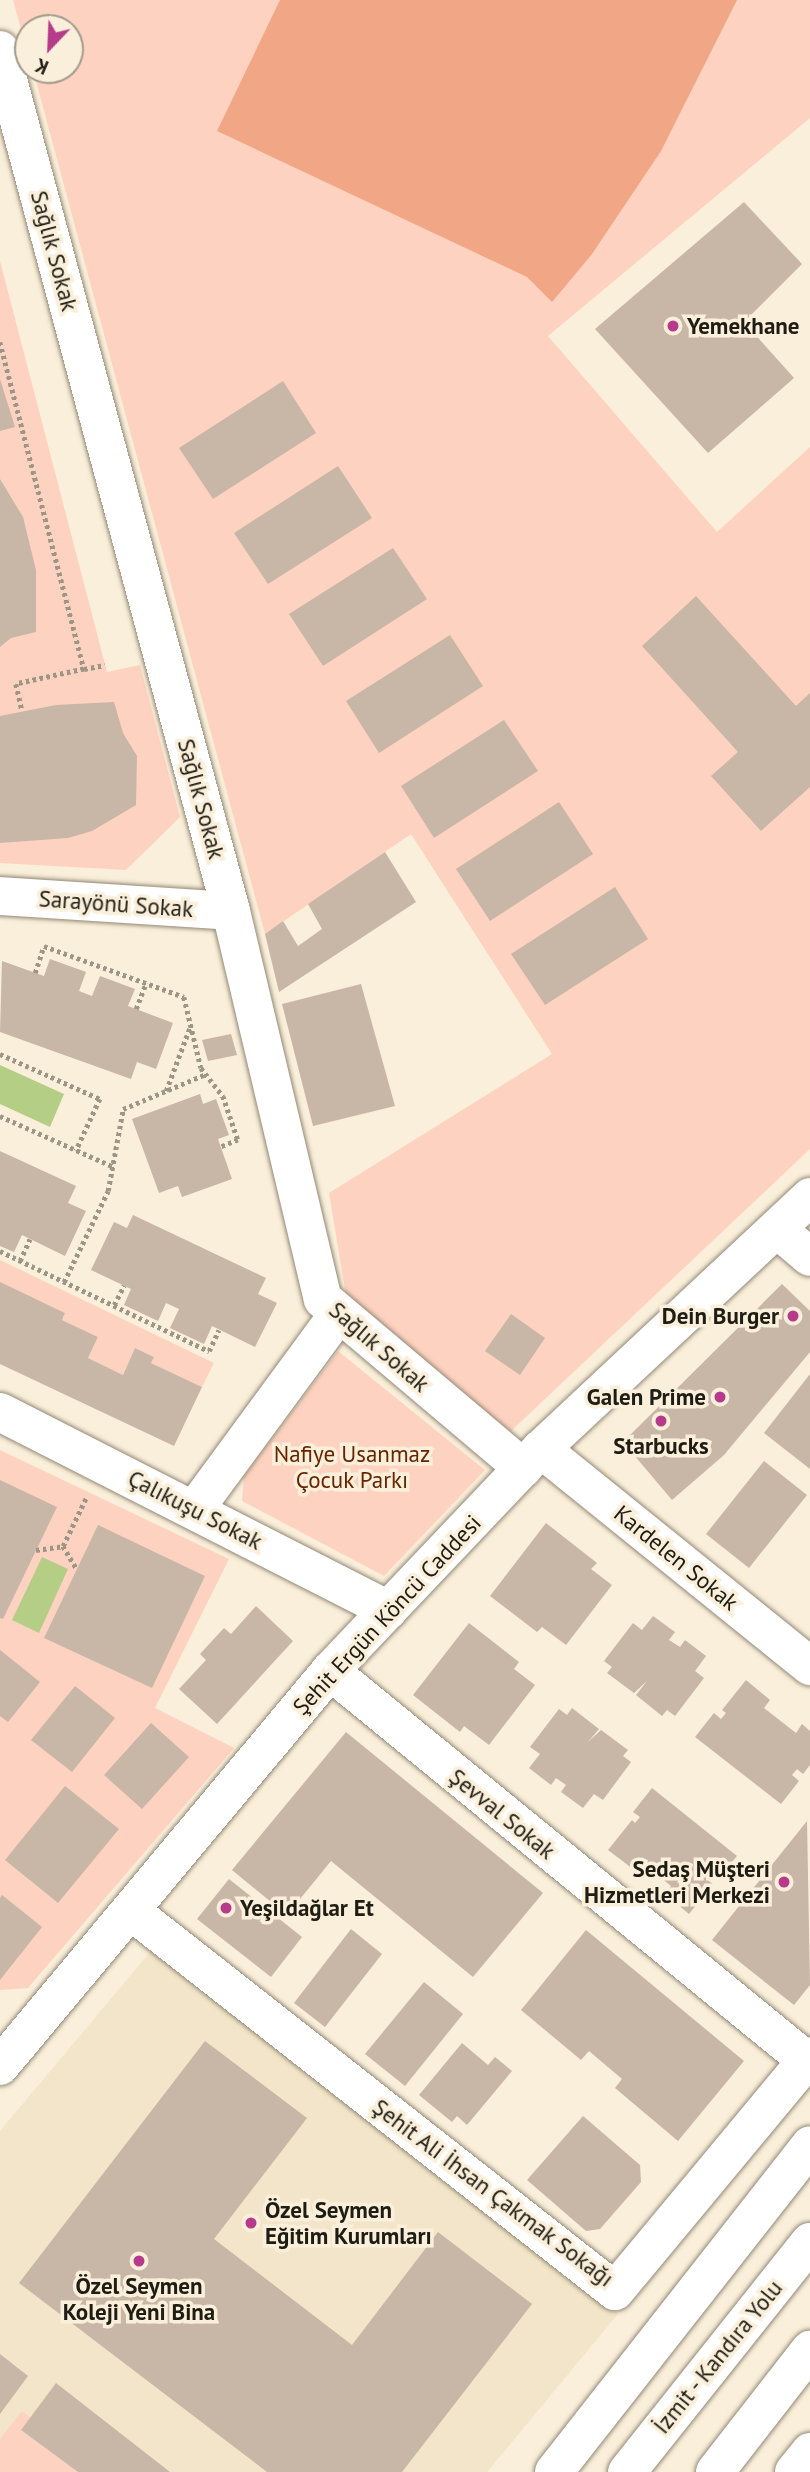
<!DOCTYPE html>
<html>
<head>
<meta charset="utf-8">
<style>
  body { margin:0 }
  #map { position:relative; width:810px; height:2472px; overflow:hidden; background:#faefda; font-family:"PT Sans",sans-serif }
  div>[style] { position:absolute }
  .built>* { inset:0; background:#f3e5c9 }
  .green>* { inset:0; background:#fed2c0 }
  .forest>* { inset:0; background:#f1a686 }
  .water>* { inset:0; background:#b5ce85 }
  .building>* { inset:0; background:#c8b6a7 }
  .path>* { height:4.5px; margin-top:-2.25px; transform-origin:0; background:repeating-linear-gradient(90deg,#9d9686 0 3.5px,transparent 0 7px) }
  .roads { filter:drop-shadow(0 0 2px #928876) drop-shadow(0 0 2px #928876) }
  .minor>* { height:38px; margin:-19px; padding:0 19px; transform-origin:19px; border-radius:19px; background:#fff }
  .highway>* { height:38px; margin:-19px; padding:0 19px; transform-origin:19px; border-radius:19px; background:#fff }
  .dots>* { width:19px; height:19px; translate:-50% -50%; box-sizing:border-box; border:4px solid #faefda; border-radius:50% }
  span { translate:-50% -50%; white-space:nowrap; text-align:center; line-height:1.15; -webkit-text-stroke:7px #faefda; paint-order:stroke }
  .street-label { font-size:23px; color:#1f1c14 }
  .poi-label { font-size:23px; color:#1f1c14; font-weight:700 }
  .left { translate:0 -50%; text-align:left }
  .right { translate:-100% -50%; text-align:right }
  .park-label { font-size:23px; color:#662400 }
  .north { position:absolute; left:14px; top:14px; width:70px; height:70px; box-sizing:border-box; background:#faefda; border:2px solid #a29b8b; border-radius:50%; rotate:203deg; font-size:19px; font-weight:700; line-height:28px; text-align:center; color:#1f1c14 }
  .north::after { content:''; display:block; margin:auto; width:24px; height:32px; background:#b73b8b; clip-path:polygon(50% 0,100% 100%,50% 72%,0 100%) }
</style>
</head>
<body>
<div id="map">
  <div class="built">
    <div style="clip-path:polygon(155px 1946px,618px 2314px,487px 2472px,0 2472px,0 2131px)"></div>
  </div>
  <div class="green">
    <div style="clip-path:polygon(13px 0,810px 0,810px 118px,548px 336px,717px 532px,810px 447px,810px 1149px,510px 1432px,346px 1295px,329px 1193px,552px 1054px,411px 834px,265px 934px,33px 70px,70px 70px,70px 28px,28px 28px,28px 54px)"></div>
    <div style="clip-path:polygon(0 261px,107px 672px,140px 665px,180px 817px,126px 870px,0 863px)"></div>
    <div style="clip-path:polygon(0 1260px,214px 1363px,202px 1387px,151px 1363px,154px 1357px,135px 1348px,123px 1375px,88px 1358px,98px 1337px,62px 1320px,65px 1313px,0 1283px)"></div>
    <div style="clip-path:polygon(338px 1351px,485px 1470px,384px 1576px,242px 1501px,244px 1476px)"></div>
    <div style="clip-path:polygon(0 1450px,229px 1559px,155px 1708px,234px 1748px,28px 1988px,0 1990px)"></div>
    <div style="clip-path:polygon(22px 2411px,31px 2418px,22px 2431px,78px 2472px,0 2472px,0 2439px)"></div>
  </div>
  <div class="forest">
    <div style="clip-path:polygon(280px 0,737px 0,661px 151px,592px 254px,552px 302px,527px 277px,217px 131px)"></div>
  </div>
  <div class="water">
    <div style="clip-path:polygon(0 1065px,64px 1094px,50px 1127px,0 1104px)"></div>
    <div style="clip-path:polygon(42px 1557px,68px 1569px,39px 1633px,12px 1620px)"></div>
  </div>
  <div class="building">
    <div style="clip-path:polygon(744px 202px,802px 264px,744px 322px,794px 378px,708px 453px,595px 329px)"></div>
    <div style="clip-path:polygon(0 379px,15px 427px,0 431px)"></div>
    <div style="clip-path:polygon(283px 381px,316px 433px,213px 499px,179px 448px)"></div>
    <div style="clip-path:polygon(338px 466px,372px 518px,268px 584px,234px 533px)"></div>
    <div style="clip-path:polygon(0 479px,23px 517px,36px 570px,36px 632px,11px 638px,0 647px)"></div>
    <div style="clip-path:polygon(393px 548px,427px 599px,323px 666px,289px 614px)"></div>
    <div style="clip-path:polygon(696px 596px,796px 706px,810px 693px,810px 787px,761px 831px,711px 776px,738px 752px,642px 646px)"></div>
    <div style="clip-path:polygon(450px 635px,483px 686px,379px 753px,346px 701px)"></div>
    <div style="clip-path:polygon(114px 702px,123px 733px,137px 756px,136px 805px,92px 831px,68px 838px,0 843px,0 716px,56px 705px)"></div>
    <div style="clip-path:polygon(504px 720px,538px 771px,434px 838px,401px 786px)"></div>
    <div style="clip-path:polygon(559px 802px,593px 854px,490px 921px,456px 869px)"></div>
    <div style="clip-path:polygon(385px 852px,416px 902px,279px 992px,265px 934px,283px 921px,298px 946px,322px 929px,308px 904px)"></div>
    <div style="clip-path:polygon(615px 887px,648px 939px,545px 1005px,511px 954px)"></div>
    <div style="clip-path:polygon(50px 959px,86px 972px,79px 991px,92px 996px,100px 976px,135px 989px,128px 1006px,173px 1023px,156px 1069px,137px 1062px,131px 1079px,0 1032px,2px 961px,44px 976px)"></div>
    <div style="clip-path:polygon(361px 984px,395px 1106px,313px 1126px,282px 1004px)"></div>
    <div style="clip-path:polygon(231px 1034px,237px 1055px,208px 1061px,202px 1040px)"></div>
    <div style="clip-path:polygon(200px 1094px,203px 1104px,216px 1099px,229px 1135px,218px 1139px,232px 1179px,182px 1197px,178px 1186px,159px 1193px,132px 1119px)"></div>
    <div style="clip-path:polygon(0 1151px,76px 1186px,68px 1203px,86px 1211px,65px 1256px,22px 1235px,14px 1252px,0 1246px)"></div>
    <div style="clip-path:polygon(133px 1215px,266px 1278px,258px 1294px,277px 1303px,255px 1347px,212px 1326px,204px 1344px,170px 1328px,179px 1309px,166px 1303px,158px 1321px,124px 1305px,131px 1289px,91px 1270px,114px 1222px,127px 1228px)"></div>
    <div style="clip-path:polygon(0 1282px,65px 1313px,62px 1320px,98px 1337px,88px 1358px,123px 1375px,135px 1348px,154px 1357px,151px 1363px,202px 1387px,174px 1446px,0 1364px)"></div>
    <div style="clip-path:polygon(782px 1284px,810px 1311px,810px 1352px,724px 1455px,672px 1500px,623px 1442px)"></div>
    <div style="clip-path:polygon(511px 1314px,545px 1338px,520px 1375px,485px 1351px)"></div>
    <div style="clip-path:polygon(810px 1374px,810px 1469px,764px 1433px)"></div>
    <div style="clip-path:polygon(764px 1461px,807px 1495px,749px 1568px,706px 1534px)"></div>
    <div style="clip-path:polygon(0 1480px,57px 1507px,3px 1619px,0 1618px)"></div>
    <div style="clip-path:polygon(546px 1523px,597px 1563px,591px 1569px,612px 1585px,566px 1645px,542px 1627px,537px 1632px,490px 1596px)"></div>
    <div style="clip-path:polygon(98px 1525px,205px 1576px,152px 1688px,44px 1638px)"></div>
    <div style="clip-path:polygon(256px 1606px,293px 1641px,217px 1724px,179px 1689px,206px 1660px,200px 1654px,224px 1628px,231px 1634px)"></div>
    <div style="clip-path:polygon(653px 1616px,675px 1632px,669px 1640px,680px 1647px,685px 1640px,706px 1656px,695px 1671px,704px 1678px,675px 1716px,667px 1710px,662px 1716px,636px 1695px,647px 1681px,634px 1693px,607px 1673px,612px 1667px,604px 1661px,633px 1623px,642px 1630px)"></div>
    <div style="clip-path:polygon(469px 1623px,519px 1662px,514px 1669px,535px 1685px,489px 1745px,464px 1726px,460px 1732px,413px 1695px)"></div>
    <div style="clip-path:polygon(0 1650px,40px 1682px,8px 1722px,0 1716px)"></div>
    <div style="clip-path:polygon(746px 1680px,770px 1700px,764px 1708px,796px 1733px,802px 1724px,810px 1731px,810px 1765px,803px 1774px,797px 1769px,792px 1775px,799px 1781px,781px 1804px,695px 1737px,714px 1713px,721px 1719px,726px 1713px,722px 1710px)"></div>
    <div style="clip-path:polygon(75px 1686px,115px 1718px,72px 1772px,31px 1740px)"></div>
    <div style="clip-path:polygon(572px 1708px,599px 1729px,588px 1742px,601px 1730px,628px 1750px,623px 1756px,631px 1762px,603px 1800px,594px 1794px,583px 1808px,561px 1792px,566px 1785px,556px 1778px,551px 1785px,529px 1768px,540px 1754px,530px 1747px,559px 1709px,567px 1715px)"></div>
    <div style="clip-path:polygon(151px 1723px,189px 1757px,142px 1809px,104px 1775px)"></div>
    <div style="clip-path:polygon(346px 1732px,543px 1893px,473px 1977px,331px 1861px,287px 1915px,232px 1870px)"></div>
    <div style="clip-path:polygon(65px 1786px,119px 1829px,58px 1903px,5px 1860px)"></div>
    <div style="clip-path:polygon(652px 1788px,737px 1856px,718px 1879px,712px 1873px,706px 1879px,713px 1884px,689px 1914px,665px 1894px,671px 1886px,640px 1861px,633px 1869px,608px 1850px,632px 1820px,635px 1823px,640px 1817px,633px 1812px)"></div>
    <div style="clip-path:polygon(807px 1821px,810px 1985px,794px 2005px,712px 1940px)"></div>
    <div style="clip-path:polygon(229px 1879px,302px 1937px,271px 1977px,197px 1919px)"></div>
    <div style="clip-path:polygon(2px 1895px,42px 1927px,0 1980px,0 1898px)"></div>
    <div style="clip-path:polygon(351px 1929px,382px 1954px,325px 2027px,294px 2003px)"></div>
    <div style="clip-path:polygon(586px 1930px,744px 2061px,678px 2141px,615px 2088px,622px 2079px,589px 2051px,581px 2060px,521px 2010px)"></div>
    <div style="clip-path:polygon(424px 1982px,463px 2014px,405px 2086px,365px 2054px)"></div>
    <div style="clip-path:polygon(205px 2041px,307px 2118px,214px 2239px,352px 2345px,438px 2232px,532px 2304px,402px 2472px,267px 2472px,19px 2283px)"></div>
    <div style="clip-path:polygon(462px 2043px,488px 2065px,495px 2057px,512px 2071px,467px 2125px,457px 2116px,452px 2122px,419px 2095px)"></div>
    <div style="clip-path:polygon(583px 2116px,640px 2165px,641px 2182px,600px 2229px,586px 2231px,527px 2180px)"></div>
    <div style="clip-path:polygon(0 2354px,28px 2376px,0 2414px)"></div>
    <div style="clip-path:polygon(56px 2383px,170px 2472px,78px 2472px,21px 2430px)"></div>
  </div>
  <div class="path">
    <div style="left:0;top:342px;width:338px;rotate:75.6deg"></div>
    <div style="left:84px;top:669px;width:70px;rotate:167.6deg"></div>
    <div style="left:16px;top:684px;width:26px;rotate:77deg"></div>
    <div style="left:84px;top:669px;width:21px;rotate:-11deg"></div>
    <div style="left:35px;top:973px;width:28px;rotate:-72deg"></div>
    <div style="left:44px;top:946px;width:149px;rotate:20deg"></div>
    <div style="left:184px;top:997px;width:73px;rotate:76.5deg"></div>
    <div style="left:201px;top:1068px;width:36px;rotate:52deg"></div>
    <div style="left:223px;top:1096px;width:46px;rotate:71.2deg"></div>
    <div style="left:238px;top:1140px;width:18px;rotate:158deg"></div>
    <div style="left:136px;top:1009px;width:28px;rotate:-69deg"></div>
    <div style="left:0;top:1054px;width:110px;rotate:24.2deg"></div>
    <div style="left:100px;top:1099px;width:57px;rotate:114.8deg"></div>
    <div style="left:166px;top:1091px;width:68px;rotate:-69.4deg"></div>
    <div style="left:0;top:1116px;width:125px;rotate:24.1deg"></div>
    <div style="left:0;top:1251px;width:232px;rotate:25.6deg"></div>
    <div style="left:209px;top:1351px;width:23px;rotate:-65deg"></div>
    <div style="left:20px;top:1261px;width:24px;rotate:-66deg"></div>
    <div style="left:64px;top:1282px;width:101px;rotate:-64.2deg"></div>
    <div style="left:108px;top:1191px;width:83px;rotate:-79.6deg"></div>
    <div style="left:123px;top:1109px;width:90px;rotate:-22.9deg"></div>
    <div style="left:114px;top:1305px;width:22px;rotate:-63deg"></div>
    <div style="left:63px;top:1546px;width:27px;rotate:59deg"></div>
    <div style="left:36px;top:1550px;width:27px;rotate:-8deg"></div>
    <div style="left:63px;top:1546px;width:55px;rotate:-64.4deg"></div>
  </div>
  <div class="roads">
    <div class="minor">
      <div style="left:0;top:50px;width:891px;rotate:74.98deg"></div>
      <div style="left:231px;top:911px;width:399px;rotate:76.7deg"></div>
      <div style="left:323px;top:1299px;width:262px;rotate:40.2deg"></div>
      <div style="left:0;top:896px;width:231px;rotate:3.7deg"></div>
      <div style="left:777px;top:1229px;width:43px;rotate:40.3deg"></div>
      <div style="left:0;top:1412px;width:436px;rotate:27deg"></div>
      <div style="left:541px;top:1449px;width:346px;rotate:38.9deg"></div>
      <div style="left:195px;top:1509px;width:242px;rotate:-53.7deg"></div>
      <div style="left:330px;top:1671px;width:615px;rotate:39.26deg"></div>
      <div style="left:131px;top:1911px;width:615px;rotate:38.14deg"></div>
      <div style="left:615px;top:2291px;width:305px;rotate:-50.3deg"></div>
      <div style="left:0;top:2066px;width:515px;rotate:-50.12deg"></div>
      <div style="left:330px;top:1671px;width:306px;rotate:-46.5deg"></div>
      <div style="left:541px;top:1449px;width:369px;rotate:-43.1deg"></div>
    </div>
    <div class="highway">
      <div style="left:554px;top:2472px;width:415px;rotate:-51.9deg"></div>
      <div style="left:627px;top:2472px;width:294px;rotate:-51.5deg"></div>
      <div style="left:715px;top:2472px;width:155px;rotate:-52.1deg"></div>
      <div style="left:794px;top:2472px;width:26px;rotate:-51deg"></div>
    </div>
  </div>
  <div class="dots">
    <div style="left:673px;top:326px;background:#b73b8b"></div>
    <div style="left:793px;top:1316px;background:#b73b8b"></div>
    <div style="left:720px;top:1397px;background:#b73b8b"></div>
    <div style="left:661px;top:1421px;background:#b73b8b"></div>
    <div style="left:784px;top:1882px;background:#b73b8b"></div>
    <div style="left:226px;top:1908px;background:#b73b8b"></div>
    <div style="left:251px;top:2223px;background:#b73b8b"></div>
    <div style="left:139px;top:2261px;background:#b73b8b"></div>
  </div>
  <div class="street-label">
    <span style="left:54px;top:251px;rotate:75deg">Sağlık Sokak</span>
    <span style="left:201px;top:799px;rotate:75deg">Sağlık Sokak</span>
    <span style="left:116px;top:904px;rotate:4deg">Sarayönü Sokak</span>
    <span style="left:379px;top:1347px;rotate:41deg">Sağlık Sokak</span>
    <span style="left:195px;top:1510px;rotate:27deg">Çalıkuşu Sokak</span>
    <span style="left:676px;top:1558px;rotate:39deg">Kardelen Sokak</span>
    <span style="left:387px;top:1615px;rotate:-47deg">Şehit Ergün Köncü Caddesi</span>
    <span style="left:502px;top:1814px;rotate:39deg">Şevval Sokak</span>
    <span style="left:493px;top:2193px;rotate:37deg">Şehit Ali İhsan Çakmak Sokağı</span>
    <span style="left:718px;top:2357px;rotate:-51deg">İzmit - Kandıra Yolu</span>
  </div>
  <div class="poi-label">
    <span class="left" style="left:687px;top:326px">Yemekhane</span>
    <span class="right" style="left:779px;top:1316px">Dein Burger</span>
    <span class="right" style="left:706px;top:1397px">Galen Prime</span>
    <span style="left:661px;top:1446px">Starbucks</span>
    <span class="right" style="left:770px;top:1882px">Sedaş Müşteri<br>Hizmetleri Merkezi</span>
    <span class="left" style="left:240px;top:1908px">Yeşildağlar Et</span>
    <span class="left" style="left:265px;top:2223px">Özel Seymen<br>Eğitim Kurumları</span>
    <span style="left:139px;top:2299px">Özel Seymen<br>Koleji Yeni Bina</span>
  </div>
  <div class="park-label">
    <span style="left:352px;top:1467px">Nafiye Usanmaz<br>Çocuk Parkı</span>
  </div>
  <div class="north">K</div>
</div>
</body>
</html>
